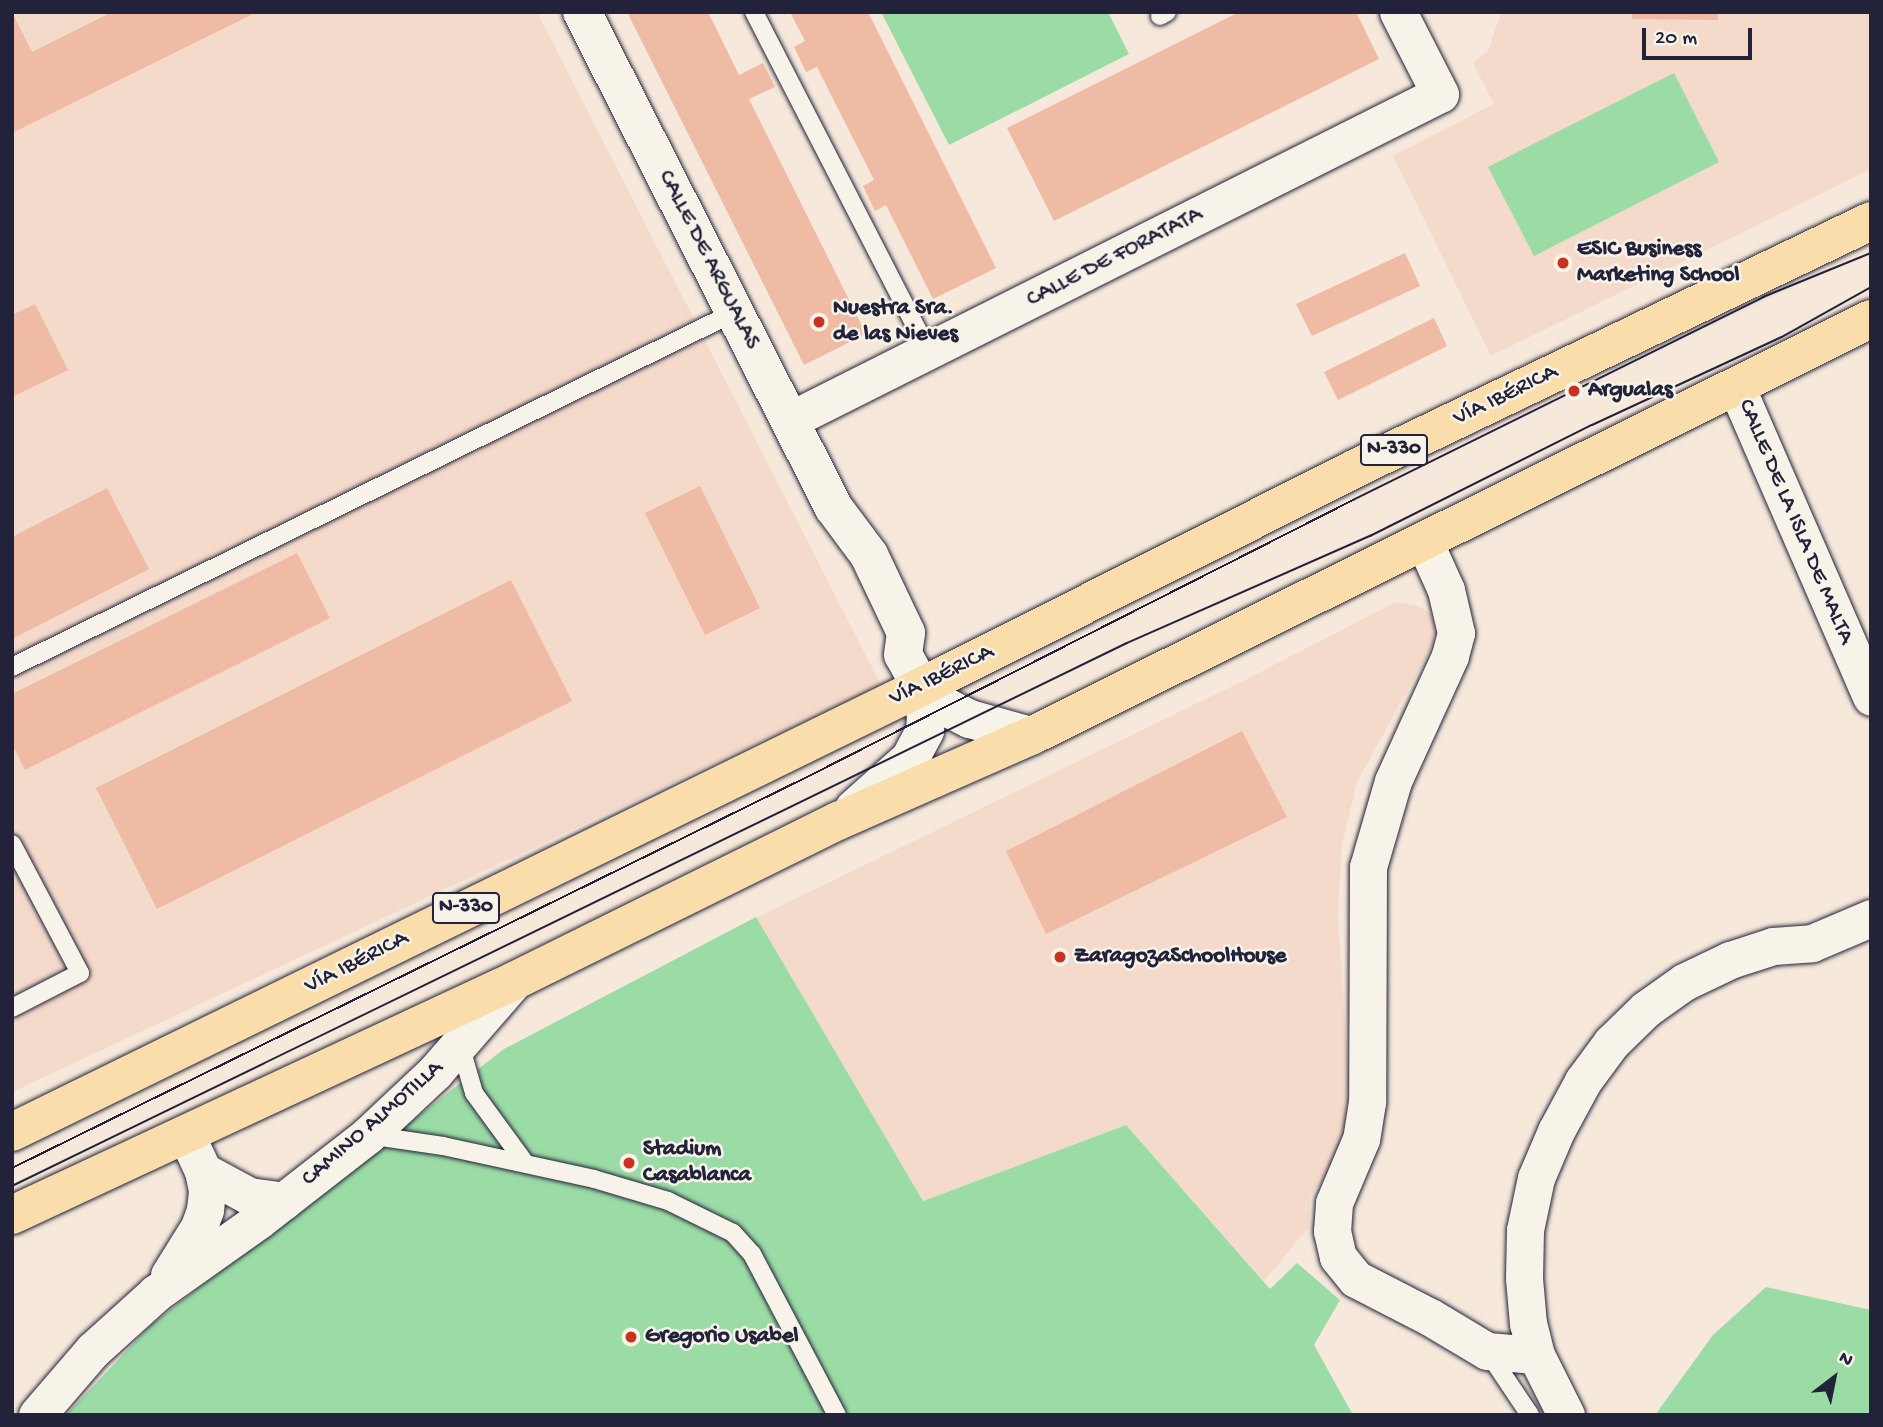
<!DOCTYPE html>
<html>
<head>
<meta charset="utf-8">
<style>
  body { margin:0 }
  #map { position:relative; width:1883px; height:1427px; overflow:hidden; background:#f6e8da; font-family:"Gochi Hand",sans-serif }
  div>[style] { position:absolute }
  .built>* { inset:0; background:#f4daca }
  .green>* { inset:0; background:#9bdca6 }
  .building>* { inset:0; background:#f0bba4 }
  .roads { filter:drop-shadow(0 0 2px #22223b) drop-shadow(0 0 2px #22223b) }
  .lane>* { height:18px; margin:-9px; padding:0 9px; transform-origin:9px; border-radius:9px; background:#f7f3e8 }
  .street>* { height:37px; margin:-18.5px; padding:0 18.5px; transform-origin:18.5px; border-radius:18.5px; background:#f7f3e8 }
  .secondary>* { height:38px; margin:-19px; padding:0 19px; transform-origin:19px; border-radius:19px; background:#f7f3e8 }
  .highway>* { height:38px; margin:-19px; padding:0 19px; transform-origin:19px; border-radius:19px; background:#f9deab }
  .tram>* { height:2px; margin:-1px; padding:0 1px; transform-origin:1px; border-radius:1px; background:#22223b }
  .dots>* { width:19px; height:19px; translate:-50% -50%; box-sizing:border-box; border:4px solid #f7f3e8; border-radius:50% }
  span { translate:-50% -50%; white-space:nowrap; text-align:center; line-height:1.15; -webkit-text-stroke:5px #f7f3e8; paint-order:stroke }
  .shield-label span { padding:2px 5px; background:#f7f3e8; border:2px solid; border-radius:5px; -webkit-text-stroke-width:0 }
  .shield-label { font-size:21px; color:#22223b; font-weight:700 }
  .poi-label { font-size:23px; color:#22223b; font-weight:700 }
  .left { translate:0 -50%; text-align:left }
  .street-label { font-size:23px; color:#22223b }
  .frame { position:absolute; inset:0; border:14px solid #22223b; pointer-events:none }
  .north { position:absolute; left:1799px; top:1343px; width:70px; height:70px; -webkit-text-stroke:5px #f7f3e8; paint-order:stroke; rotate:32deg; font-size:19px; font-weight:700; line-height:28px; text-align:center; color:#22223b }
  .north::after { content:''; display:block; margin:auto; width:24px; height:32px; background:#22223b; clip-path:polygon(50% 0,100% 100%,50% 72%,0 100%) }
  .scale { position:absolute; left:1642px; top:28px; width:110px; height:32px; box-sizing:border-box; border:4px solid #22223b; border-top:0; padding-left:9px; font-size:21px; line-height:24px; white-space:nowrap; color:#22223b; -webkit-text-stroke:5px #f7f3e8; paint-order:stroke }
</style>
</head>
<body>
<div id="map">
  <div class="built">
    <div style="clip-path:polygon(12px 12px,537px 12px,881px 685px,12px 1092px)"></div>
    <div style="clip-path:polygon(1501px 12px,1871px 12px,1871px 169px,1491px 356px,1393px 156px,1494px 104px,1473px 63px,1488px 51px)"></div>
    <div style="clip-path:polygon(1396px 602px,1418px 606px,1430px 614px,1437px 625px,1433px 644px,1357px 782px,1342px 843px,1338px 916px,1350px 1102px,1346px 1134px,1331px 1169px,1310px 1196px,1309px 1227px,1264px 1281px,1126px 1125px,923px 1201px,756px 918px,1247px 679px)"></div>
  </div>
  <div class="green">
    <div style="clip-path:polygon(881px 12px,1108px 12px,1129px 54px,949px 145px)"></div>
    <div style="clip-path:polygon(1674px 73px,1719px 162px,1534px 256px,1488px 167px)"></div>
    <div style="clip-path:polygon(756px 917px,923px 1201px,1126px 1125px,1270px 1289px,1297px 1263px,1340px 1300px,1314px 1345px,1353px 1415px,66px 1415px,151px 1325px,504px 1049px)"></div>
    <div style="clip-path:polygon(1766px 1287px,1871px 1310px,1871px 1415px,1655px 1415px,1713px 1335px)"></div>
  </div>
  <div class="building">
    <div style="clip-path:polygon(12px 12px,32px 52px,112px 12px,257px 12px,12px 133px)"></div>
    <div style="clip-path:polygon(627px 12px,708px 12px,739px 75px,763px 63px,775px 87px,749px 99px,866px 334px,804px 365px)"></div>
    <div style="clip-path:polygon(790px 12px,868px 12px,996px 268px,933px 299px,886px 205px,875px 211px,863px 186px,874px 180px,817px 67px,806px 72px,794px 47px,805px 41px)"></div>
    <div style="clip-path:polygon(1239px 12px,1356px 12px,1379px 59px,1054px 221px,1007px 128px)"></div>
    <div style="clip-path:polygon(1632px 12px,1718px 12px,1718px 20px,1632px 19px)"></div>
    <div style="clip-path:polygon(1405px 253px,1420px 286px,1312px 336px,1296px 304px)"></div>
    <div style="clip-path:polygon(35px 304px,68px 370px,12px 397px,12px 315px)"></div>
    <div style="clip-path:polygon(1434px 318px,1447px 346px,1338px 400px,1324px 372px)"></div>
    <div style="clip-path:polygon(700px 486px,760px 608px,705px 635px,645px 513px)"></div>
    <div style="clip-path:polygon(107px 488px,149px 569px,12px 639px,12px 537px)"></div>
    <div style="clip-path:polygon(297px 553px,330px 618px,25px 770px,12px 744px,12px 694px)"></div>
    <div style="clip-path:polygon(511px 580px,572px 701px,157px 909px,96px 788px)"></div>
    <div style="clip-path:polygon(1242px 731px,1287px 817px,1046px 934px,1006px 851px)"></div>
  </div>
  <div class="roads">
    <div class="lane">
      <div style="left:754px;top:12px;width:382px;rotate:62.8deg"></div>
      <div style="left:1160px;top:16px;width:8px;rotate:-30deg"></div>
      <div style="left:12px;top:667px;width:805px;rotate:-26.15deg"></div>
      <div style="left:12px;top:844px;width:146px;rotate:62.2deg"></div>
      <div style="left:80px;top:973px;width:76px;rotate:152.8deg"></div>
      <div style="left:460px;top:1045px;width:50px;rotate:73.7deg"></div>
      <div style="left:474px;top:1093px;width:87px;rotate:53.9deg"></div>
      <div style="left:368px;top:1135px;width:76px;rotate:8.3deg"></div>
      <div style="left:443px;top:1146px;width:155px;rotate:12.3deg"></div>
      <div style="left:594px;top:1179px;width:77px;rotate:16.6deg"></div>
      <div style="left:668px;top:1201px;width:72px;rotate:26.2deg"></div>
      <div style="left:733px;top:1233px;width:28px;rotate:48deg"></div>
      <div style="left:752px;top:1254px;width:182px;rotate:62.2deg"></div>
      <div style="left:1487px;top:1351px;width:77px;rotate:56.1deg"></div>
    </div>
    <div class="street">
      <div style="left:1736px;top:386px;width:339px;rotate:66.5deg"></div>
      <div style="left:790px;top:420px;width:727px;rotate:-26.64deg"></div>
      <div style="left:1440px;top:94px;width:92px;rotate:-117.1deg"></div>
      <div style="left:1424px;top:541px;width:54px;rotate:65.8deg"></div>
      <div style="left:1446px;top:590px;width:44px;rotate:76.9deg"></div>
      <div style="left:1456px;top:633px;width:24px;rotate:105deg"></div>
      <div style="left:1450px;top:656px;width:137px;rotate:114.5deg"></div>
      <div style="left:1393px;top:781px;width:90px;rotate:106.2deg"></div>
      <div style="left:1368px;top:867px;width:235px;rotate:90.2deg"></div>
      <div style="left:1367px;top:1102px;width:37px;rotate:99deg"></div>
      <div style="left:1361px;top:1139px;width:69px;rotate:112.9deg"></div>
      <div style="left:1334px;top:1203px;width:28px;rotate:94deg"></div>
      <div style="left:1332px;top:1231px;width:27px;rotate:77deg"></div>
      <div style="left:1338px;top:1257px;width:28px;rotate:51deg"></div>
      <div style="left:1356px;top:1279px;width:83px;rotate:27.2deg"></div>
      <div style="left:1430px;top:1317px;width:66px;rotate:30.8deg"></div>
      <div style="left:1487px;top:1351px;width:49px;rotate:4.7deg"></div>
      <div style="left:203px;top:1171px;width:52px;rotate:28.5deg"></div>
      <div style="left:249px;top:1196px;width:35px;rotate:8deg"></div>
      <div style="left:169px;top:1275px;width:57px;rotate:-58deg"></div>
      <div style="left:199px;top:1227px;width:18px;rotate:-71deg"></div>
      <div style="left:205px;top:1210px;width:20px;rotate:-84deg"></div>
      <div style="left:207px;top:1190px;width:19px;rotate:-102deg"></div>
      <div style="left:203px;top:1171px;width:40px;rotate:-115deg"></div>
      <div style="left:37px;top:1415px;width:86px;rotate:-49.3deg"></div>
      <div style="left:93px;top:1350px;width:85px;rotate:-42.1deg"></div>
      <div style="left:156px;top:1293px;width:126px;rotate:-35.3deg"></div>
      <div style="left:259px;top:1220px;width:138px;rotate:-37.9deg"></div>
      <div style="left:368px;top:1135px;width:92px;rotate:-43.2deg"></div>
      <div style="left:435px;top:1072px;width:121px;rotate:-49deg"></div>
      <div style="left:1566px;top:1415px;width:67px;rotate:-116.6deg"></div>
      <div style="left:1536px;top:1355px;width:32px;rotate:-104deg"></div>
      <div style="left:1528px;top:1324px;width:46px;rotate:-95deg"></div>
      <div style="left:1524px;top:1278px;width:48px;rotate:-88.8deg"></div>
      <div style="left:1525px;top:1230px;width:53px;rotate:-78.1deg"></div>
      <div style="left:1536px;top:1178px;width:51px;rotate:-66.9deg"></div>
      <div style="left:1556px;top:1131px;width:57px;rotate:-61.6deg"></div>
      <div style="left:1583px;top:1081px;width:47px;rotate:-53.6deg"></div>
      <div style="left:1611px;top:1043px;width:49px;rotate:-44.2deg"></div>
      <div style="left:1646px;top:1009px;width:47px;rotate:-35.4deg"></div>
      <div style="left:1684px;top:982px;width:51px;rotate:-25.6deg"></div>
      <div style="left:1730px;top:960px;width:45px;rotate:-18deg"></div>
      <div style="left:1773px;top:946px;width:39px;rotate:-4deg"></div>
      <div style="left:1812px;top:943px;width:64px;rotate:-23deg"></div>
    </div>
    <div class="secondary">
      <div style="left:582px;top:12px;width:556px;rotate:63.07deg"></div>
      <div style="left:834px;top:508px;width:59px;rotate:53.3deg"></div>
      <div style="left:869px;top:555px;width:86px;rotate:64.6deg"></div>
      <div style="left:906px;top:633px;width:22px;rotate:98deg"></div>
      <div style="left:921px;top:687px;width:32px;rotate:39deg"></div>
      <div style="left:946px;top:707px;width:27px;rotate:27deg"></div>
      <div style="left:970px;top:719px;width:63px;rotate:15.6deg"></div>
      <div style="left:854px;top:809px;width:75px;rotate:-41.8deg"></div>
      <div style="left:910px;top:759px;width:32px;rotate:-62deg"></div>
      <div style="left:925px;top:731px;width:14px;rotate:-86deg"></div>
      <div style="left:926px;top:717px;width:30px;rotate:-99deg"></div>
      <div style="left:921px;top:687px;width:33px;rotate:-119deg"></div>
    </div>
    <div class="highway">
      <div style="left:12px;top:1132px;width:1012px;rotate:-26.08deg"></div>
      <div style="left:921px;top:687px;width:487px;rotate:-26.7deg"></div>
      <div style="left:1356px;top:468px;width:571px;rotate:-25.62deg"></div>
      <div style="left:12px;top:1215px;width:554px;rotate:-24.99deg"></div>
      <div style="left:514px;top:981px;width:361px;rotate:-26.3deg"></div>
      <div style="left:838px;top:821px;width:211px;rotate:-23.8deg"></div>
      <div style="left:1031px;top:736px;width:938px;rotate:-26.4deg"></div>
    </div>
  </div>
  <div class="tram">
    <div style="left:12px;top:1168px;width:893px;rotate:-26.19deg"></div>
    <div style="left:813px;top:774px;width:606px;rotate:-26.9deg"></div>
    <div style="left:1353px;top:500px;width:458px;rotate:-26.3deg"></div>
    <div style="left:1763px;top:297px;width:117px;rotate:-22.2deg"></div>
    <div style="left:12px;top:1186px;width:1240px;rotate:-25.97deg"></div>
    <div style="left:1127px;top:643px;width:266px;rotate:-23.8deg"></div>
    <div style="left:1370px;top:536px;width:248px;rotate:-26.6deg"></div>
    <div style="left:1592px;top:425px;width:209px;rotate:-24.9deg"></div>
    <div style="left:1782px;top:337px;width:102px;rotate:-29.3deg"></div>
  </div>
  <div class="dots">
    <div style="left:1563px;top:263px;background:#c8321e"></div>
    <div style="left:819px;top:322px;background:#c8321e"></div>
    <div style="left:1574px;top:391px;background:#c8321e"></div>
    <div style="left:1060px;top:957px;background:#c8321e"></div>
    <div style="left:629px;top:1163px;background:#c8321e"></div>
    <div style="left:631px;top:1337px;background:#c8321e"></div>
  </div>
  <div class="shield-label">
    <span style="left:1394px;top:450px">N-330</span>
    <span style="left:466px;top:908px">N-330</span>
  </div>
  <div class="poi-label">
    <span class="left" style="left:1577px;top:263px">ESIC Business<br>Marketing School</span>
    <span class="left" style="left:833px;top:322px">Nuestra Sra.<br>de las Nieves</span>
    <span class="left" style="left:1588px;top:391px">Argualas</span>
    <span class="left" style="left:1074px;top:957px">ZaragozaSchoolHouse</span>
    <span class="left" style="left:643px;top:1163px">Stadium<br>Casablanca</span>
    <span class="left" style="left:645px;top:1337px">Gregorio Usabel</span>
  </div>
  <div class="street-label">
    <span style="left:1115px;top:258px;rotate:-27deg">CALLE DE FORATATA</span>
    <span style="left:708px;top:260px;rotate:63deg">CALLE DE ARGUALAS</span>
    <span style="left:1506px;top:396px;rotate:-26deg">VÍA IBÉRICA</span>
    <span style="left:1795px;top:522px;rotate:67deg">CALLE DE LA ISLA DE MALTA</span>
    <span style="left:942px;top:676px;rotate:-26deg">VÍA IBÉRICA</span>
    <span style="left:357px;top:963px;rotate:-27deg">VÍA IBÉRICA</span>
    <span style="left:373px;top:1124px;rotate:-41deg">CAMINO ALMOTILLA</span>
  </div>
  <div class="frame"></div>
  <div class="north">N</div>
  <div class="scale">20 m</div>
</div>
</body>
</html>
